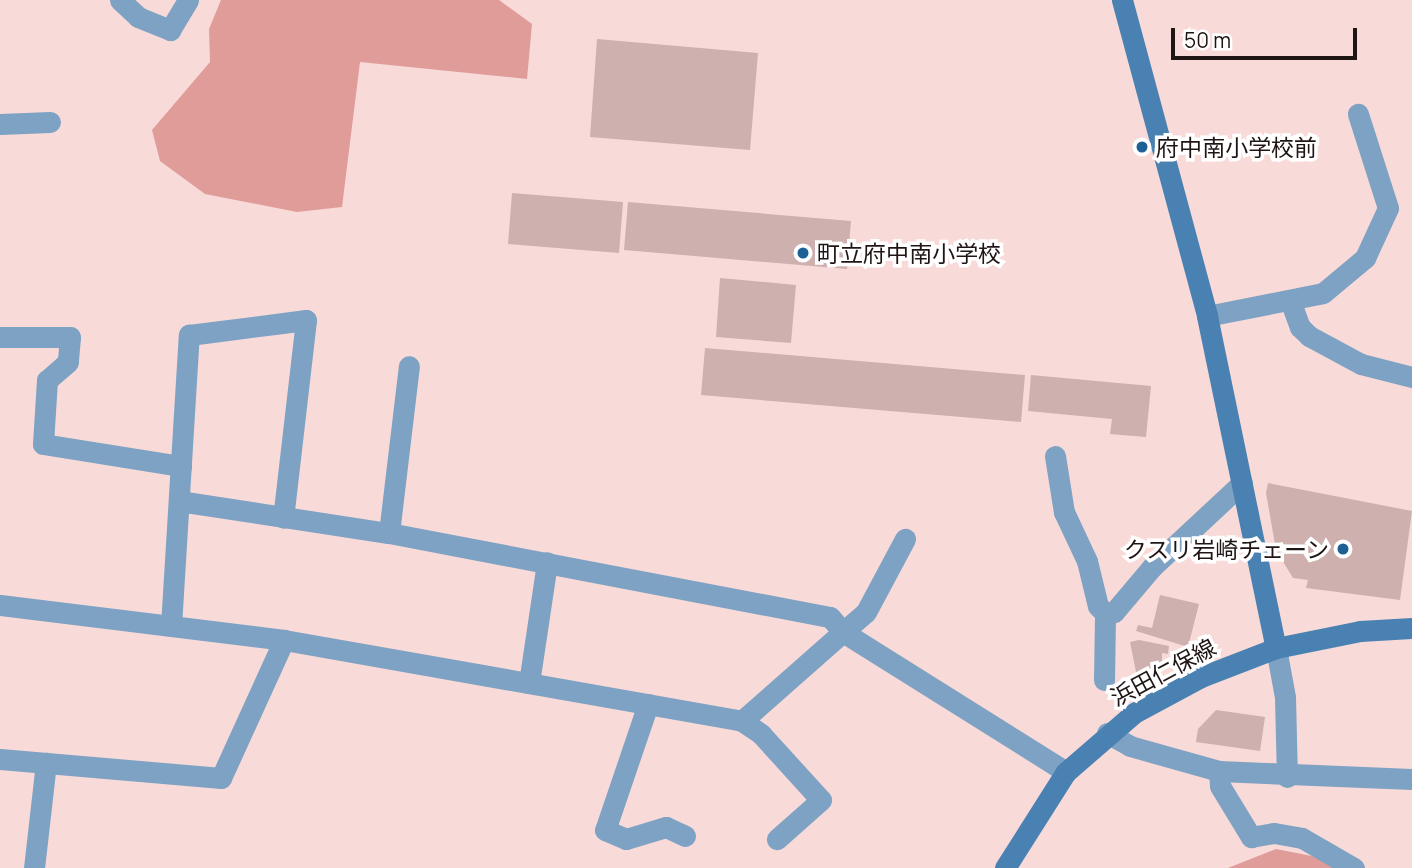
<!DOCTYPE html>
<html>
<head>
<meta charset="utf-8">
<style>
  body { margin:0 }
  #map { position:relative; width:1412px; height:868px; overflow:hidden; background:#f8dad8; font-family:Manrope,"Noto Sans JP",sans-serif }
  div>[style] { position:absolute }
  .forest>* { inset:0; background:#df9c99 }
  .building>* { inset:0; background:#ceb0af }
  .street>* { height:21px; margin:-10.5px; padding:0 10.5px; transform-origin:10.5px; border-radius:10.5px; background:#7ea2c3 }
  .secondary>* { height:21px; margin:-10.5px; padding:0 10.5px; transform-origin:10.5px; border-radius:10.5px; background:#4981b2 }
  .dots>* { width:19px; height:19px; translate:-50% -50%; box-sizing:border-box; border:4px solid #fff; border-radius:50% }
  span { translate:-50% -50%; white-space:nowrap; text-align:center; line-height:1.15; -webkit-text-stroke:7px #fff; paint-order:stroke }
  .poi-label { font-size:23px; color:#201515 }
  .left { translate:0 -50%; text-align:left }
  .right { translate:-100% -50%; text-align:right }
  .street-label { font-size:23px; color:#201515 }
  .scale { position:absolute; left:1171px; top:28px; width:186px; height:32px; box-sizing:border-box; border:4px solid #201515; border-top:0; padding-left:9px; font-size:21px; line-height:24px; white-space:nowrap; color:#201515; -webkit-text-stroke:5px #fff; paint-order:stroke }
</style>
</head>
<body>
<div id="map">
  <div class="forest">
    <div style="clip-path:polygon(221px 0,499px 0,532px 24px,527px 79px,360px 62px,342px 207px,297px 212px,205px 194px,160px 161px,152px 130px,210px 62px,209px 29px)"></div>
    <div style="clip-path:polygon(1276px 849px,1322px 858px,1333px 868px,1228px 868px)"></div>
  </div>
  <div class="building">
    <div style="clip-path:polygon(597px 39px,758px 53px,750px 150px,590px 137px)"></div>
    <div style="clip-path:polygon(512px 193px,623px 202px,619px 253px,508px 244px)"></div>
    <div style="clip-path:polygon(628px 202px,851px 221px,847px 269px,624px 250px)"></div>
    <div style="clip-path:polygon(720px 278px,796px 285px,791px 343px,716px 337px)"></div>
    <div style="clip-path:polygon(705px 348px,1025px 375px,1021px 422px,701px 395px)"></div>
    <div style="clip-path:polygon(1031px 375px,1151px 386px,1146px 437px,1110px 434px,1112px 419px,1028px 411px)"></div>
    <div style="clip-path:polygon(1268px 483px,1412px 511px,1400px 600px,1306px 588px,1308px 580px,1293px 578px,1276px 550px,1266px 493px)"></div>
    <div style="clip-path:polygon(1160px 595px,1199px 604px,1188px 647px,1136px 631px,1138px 625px,1152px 628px)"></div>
    <div style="clip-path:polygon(1139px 640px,1169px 646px,1168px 654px,1162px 653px,1162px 661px,1137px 677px,1130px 642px)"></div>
    <div style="clip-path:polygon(1216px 710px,1265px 717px,1260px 751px,1196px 742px,1198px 729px)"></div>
  </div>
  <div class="street">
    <div style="left:120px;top:0;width:25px;rotate:43deg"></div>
    <div style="left:138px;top:17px;width:35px;rotate:22deg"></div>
    <div style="left:170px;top:30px;width:35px;rotate:-59deg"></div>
    <div style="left:0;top:124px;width:50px;rotate:-2.3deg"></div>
    <div style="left:1290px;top:300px;width:29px;rotate:70deg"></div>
    <div style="left:1300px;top:327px;width:13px;rotate:45deg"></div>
    <div style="left:1309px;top:336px;width:59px;rotate:28.3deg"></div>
    <div style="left:1361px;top:364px;width:53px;rotate:14.3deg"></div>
    <div style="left:1207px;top:316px;width:118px;rotate:-11.2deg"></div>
    <div style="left:1323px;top:293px;width:55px;rotate:-39.8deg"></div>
    <div style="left:1365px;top:258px;width:55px;rotate:-65.3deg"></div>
    <div style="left:1388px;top:208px;width:99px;rotate:-107.7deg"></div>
    <div style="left:0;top:337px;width:70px"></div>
    <div style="left:70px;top:337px;width:25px;rotate:95deg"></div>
    <div style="left:68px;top:362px;width:28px;rotate:139deg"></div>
    <div style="left:47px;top:380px;width:64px;rotate:93.6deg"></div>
    <div style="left:43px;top:444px;width:140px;rotate:9.1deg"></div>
    <div style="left:1055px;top:456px;width:57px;rotate:80.9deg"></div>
    <div style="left:1064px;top:512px;width:54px;rotate:64.9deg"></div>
    <div style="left:1087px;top:561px;width:46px;rotate:76.3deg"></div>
    <div style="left:1098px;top:606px;width:10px;rotate:45deg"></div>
    <div style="left:1105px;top:613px;width:9px;rotate:-6deg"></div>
    <div style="left:1114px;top:612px;width:59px;rotate:-49.8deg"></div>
    <div style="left:1152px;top:567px;width:123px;rotate:-43deg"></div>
    <div style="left:179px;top:501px;width:212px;rotate:8.7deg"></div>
    <div style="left:389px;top:533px;width:449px;rotate:10.8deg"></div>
    <div style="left:830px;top:617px;width:20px;rotate:49deg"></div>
    <div style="left:843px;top:632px;width:30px;rotate:-41deg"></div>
    <div style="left:866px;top:612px;width:83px;rotate:-61.9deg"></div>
    <div style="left:389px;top:533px;width:168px;rotate:-83.2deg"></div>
    <div style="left:0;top:605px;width:286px;rotate:7deg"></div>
    <div style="left:284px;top:640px;width:465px;rotate:10deg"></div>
    <div style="left:742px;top:721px;width:135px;rotate:-41.4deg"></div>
    <div style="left:843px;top:632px;width:263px;rotate:32.1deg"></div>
    <div style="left:171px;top:626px;width:292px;rotate:-86.5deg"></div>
    <div style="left:189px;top:335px;width:118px;rotate:-7.3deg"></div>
    <div style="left:306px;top:320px;width:199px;rotate:96.6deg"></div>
    <div style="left:1276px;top:648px;width:50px;rotate:79.6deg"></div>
    <div style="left:1285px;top:697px;width:80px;rotate:88.6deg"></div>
    <div style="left:1104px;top:680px;width:67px;rotate:-89.1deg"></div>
    <div style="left:529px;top:683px;width:122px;rotate:-81.5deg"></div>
    <div style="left:648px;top:704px;width:133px;rotate:108.8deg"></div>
    <div style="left:605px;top:830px;width:23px;rotate:23deg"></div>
    <div style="left:626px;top:839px;width:42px;rotate:-16.7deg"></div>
    <div style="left:666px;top:827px;width:21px;rotate:25deg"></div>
    <div style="left:742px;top:721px;width:23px;rotate:34deg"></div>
    <div style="left:761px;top:734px;width:89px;rotate:47.7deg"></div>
    <div style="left:821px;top:800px;width:59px;rotate:138.4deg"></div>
    <div style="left:1107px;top:733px;width:26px;rotate:29deg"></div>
    <div style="left:1130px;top:746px;width:92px;rotate:15.7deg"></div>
    <div style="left:1219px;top:771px;width:193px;rotate:2.4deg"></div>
    <div style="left:0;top:759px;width:222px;rotate:4.9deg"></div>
    <div style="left:221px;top:778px;width:152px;rotate:-65.5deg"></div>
    <div style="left:1219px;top:771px;width:15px;rotate:86deg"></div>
    <div style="left:1220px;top:786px;width:60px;rotate:58.7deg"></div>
    <div style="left:1251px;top:837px;width:23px;rotate:-10deg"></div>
    <div style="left:1274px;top:833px;width:28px;rotate:10deg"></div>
    <div style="left:1302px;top:838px;width:60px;rotate:30deg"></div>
    <div style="left:34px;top:868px;width:106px;rotate:-83.5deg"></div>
  </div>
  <div class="secondary">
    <div style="left:1122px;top:0;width:327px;rotate:74.9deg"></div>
    <div style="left:1207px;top:316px;width:339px;rotate:78.3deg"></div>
    <div style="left:1005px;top:868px;width:114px;rotate:-57.6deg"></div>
    <div style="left:1066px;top:772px;width:90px;rotate:-40.9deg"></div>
    <div style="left:1134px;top:713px;width:76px;rotate:-28.2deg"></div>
    <div style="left:1201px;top:677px;width:80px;rotate:-21.1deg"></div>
    <div style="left:1276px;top:648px;width:86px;rotate:-11.4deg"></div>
    <div style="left:1360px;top:631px;width:52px;rotate:-3.3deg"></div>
  </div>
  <div class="dots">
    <div style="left:1142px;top:147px;background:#1d6095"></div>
    <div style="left:803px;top:253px;background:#1d6095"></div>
    <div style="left:1343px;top:549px;background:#1d6095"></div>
  </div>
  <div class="poi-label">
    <span class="left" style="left:1156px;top:147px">府中南小学校前</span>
    <span class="left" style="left:817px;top:253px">町立府中南小学校</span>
    <span class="right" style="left:1329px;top:549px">クスリ岩崎チェーン</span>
  </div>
  <div class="street-label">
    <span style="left:1163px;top:672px;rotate:-28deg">浜田仁保線</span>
  </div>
  <div class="scale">50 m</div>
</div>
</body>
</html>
